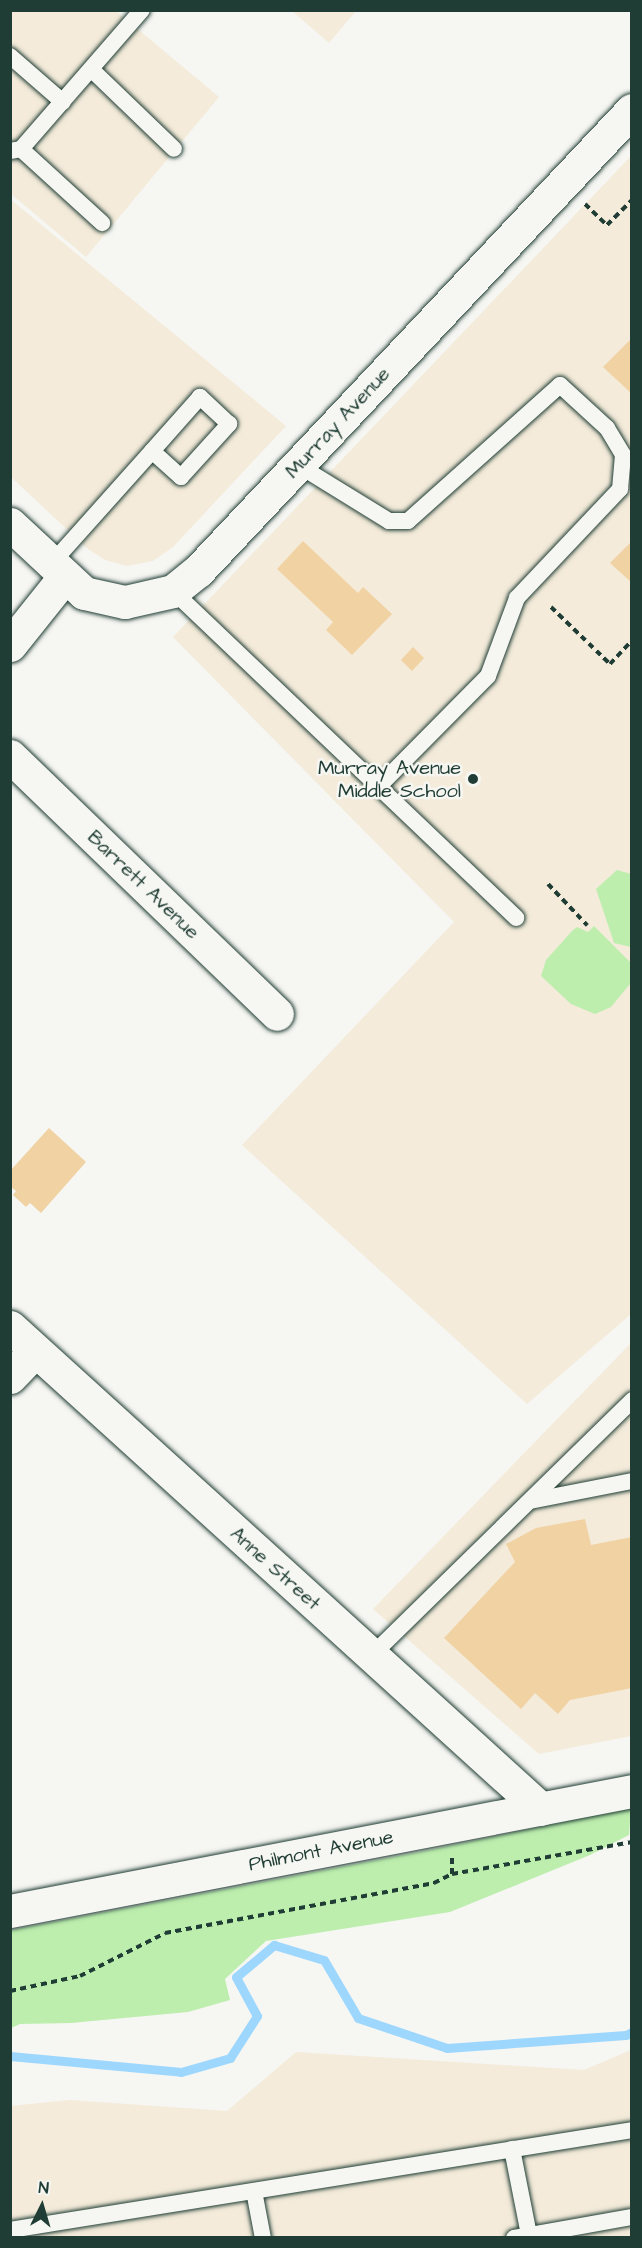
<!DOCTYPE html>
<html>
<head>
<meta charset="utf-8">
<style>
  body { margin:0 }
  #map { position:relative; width:642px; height:2248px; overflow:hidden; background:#f6f6f2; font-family:"Architects Daughter",sans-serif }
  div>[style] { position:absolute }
  .built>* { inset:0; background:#f4ebda }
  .green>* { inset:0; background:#bdeeae }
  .stream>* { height:9px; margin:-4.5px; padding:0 4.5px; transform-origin:4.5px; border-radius:4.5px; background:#9ed7fe }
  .building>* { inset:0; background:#f0d2a3 }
  .path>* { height:4px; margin-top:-2px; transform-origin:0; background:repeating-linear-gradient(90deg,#1f3d34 0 6px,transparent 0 10.5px) }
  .roads { filter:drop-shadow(0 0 2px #1f3d34) drop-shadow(0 0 2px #1f3d34) }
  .service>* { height:16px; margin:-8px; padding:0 8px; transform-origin:8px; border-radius:8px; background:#f6f6f2 }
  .minor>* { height:33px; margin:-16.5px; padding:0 16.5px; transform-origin:16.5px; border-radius:16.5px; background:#f6f6f2 }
  .primary>* { height:33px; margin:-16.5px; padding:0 16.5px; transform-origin:16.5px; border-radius:16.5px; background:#f6f6f2 }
  .dots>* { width:16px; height:16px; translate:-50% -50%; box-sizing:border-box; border:3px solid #f6f6f2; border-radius:50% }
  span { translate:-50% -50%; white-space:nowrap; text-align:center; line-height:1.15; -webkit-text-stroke:5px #f6f6f2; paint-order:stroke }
  .street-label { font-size:20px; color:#1f3d34 }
  .poi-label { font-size:20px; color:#1f3d34 }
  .right { translate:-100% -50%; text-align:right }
  .frame { position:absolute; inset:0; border:12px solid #1f3d34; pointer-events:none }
  .north { position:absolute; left:12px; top:2176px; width:60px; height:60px; -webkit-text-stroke:4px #f6f6f2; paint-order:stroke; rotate:5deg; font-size:16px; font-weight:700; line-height:24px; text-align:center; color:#1f3d34 }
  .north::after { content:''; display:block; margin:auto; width:21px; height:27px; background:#1f3d34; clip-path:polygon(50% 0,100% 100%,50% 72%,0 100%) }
</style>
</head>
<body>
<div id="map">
  <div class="built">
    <div style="clip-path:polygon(10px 11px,116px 11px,219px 97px,86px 257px,11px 194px)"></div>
    <div style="clip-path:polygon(292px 11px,356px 11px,329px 43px)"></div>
    <div style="clip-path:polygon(631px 156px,631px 1314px,527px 1404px,242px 1145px,454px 922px,173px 637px)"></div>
    <div style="clip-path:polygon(10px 199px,286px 426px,173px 547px,153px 561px,127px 566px,105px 560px,88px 549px,11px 477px)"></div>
    <div style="clip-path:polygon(631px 1343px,631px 1736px,539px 1754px,373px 1609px)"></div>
    <div style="clip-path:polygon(631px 2050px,631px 2237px,11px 2237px,10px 2106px,70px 2100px,227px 2111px,296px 2052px,584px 2070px)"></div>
  </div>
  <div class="green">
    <div style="clip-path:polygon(617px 870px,631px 874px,631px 947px,614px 943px,596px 889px)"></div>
    <div style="clip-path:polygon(594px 926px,631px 963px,630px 984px,611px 1007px,595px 1014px,571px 1004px,541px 976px,546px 960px,572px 931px,577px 927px,588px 932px)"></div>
    <div style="clip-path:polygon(631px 1808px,629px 1835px,590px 1855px,450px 1912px,266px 1941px,225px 1979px,230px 2000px,188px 2012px,71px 2023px,20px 2024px,11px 2028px,11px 1930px,424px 1851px)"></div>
  </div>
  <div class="stream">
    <div style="left:10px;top:2056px;width:172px;rotate:5.3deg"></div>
    <div style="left:181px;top:2072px;width:51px;rotate:-15.9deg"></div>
    <div style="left:230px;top:2058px;width:50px;rotate:-57.3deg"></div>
    <div style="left:257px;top:2016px;width:44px;rotate:-118.3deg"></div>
    <div style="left:236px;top:1977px;width:50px;rotate:-40.1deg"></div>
    <div style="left:274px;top:1945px;width:52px;rotate:16.7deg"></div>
    <div style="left:324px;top:1960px;width:67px;rotate:59.6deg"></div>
    <div style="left:358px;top:2018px;width:94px;rotate:18.6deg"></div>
    <div style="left:447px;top:2048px;width:179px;rotate:-4.2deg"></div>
    <div style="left:626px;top:2035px;width:7px;rotate:-27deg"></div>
  </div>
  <div class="building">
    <div style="clip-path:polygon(632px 338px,632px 394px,603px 367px)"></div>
    <div style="clip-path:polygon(303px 541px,358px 593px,363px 587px,392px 614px,352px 655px,326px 630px,333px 622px,277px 569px)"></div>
    <div style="clip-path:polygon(632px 541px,632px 583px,610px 563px)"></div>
    <div style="clip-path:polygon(413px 647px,424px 658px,412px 671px,401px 660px)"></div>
    <div style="clip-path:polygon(49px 1128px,86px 1162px,41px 1213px,30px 1203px,26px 1207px,13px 1195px,16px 1191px,10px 1186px,10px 1171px)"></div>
    <div style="clip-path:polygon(585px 1519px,591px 1545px,632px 1537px,632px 1688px,570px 1700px,558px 1714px,535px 1693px,521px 1709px,444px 1638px,515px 1562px,506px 1544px,536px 1528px)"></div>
  </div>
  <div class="path">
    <div style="left:585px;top:204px;width:30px;rotate:44deg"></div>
    <div style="left:607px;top:225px;width:35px;rotate:-45deg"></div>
    <div style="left:551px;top:607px;width:82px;rotate:44deg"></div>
    <div style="left:610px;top:664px;width:33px;rotate:-47deg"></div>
    <div style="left:548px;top:884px;width:57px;rotate:46.4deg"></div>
    <div style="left:452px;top:1874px;width:183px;rotate:-10.1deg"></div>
    <div style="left:10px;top:1991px;width:72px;rotate:-12.1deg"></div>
    <div style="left:80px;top:1976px;width:95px;rotate:-26.8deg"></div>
    <div style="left:165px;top:1933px;width:274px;rotate:-10.5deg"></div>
    <div style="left:434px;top:1883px;width:20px;rotate:-27deg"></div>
    <div style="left:452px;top:1874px;width:16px;rotate:-90deg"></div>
  </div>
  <div class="roads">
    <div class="service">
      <div style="left:10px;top:56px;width:70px;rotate:41deg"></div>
      <div style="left:91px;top:69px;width:115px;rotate:43.9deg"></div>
      <div style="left:21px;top:149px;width:110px;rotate:42.4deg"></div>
      <div style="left:10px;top:151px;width:11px;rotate:-10deg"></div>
      <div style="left:21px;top:149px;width:184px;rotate:-49deg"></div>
      <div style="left:298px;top:465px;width:107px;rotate:31.6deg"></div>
      <div style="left:389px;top:521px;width:19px"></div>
      <div style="left:408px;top:521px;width:204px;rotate:-41.8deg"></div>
      <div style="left:560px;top:385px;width:64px;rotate:42.5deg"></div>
      <div style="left:607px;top:428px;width:31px;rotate:59deg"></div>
      <div style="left:623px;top:455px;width:34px;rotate:95deg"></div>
      <div style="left:620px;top:489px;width:150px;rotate:133.4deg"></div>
      <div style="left:517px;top:598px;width:83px;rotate:110.4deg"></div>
      <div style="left:488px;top:676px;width:155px;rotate:134.7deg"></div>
      <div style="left:52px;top:563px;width:150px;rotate:-48.2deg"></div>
      <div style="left:152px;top:451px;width:39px;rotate:42deg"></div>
      <div style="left:181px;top:477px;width:72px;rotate:-47.8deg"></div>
      <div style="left:229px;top:424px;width:40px;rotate:-137deg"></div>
      <div style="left:200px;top:397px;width:72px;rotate:131.6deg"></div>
      <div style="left:173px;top:591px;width:474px;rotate:43.6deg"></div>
      <div style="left:530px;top:1501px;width:104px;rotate:-11.1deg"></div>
      <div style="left:371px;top:1656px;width:366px;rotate:-44.4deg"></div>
      <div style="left:512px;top:2149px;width:88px;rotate:78.8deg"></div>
      <div style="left:254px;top:2191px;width:48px;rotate:79.2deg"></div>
      <div style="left:10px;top:2230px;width:630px;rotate:-9.13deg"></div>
      <div style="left:514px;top:2238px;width:120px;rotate:-10.1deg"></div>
    </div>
    <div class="minor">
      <div style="left:10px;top:524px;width:101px;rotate:43deg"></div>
      <div style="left:84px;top:593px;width:42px;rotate:12.4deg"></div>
      <div style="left:125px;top:602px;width:49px;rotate:-12.9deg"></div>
      <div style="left:173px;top:591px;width:32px;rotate:-39deg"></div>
      <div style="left:198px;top:571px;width:633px;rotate:-46.73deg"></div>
      <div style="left:10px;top:645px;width:88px;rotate:-51.4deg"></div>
      <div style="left:10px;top:756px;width:371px;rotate:44deg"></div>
      <div style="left:10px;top:1327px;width:717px;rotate:42.23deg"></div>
      <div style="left:10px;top:1377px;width:36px;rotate:-46deg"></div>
    </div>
    <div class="primary">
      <div style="left:10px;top:1911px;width:633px;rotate:-10.92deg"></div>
    </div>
  </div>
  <div class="dots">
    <div style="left:473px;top:779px;background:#1f3d34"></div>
  </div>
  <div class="street-label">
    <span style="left:338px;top:423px;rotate:-47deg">Murray Avenue</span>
    <span style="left:143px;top:885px;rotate:44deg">Barrett Avenue</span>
    <span style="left:275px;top:1569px;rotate:42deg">Anne Street</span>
    <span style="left:321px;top:1851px;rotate:-11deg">Philmont Avenue</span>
  </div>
  <div class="poi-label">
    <span class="right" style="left:461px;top:780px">Murray Avenue<br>Middle School</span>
  </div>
  <div class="frame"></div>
  <div class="north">N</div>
</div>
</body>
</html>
